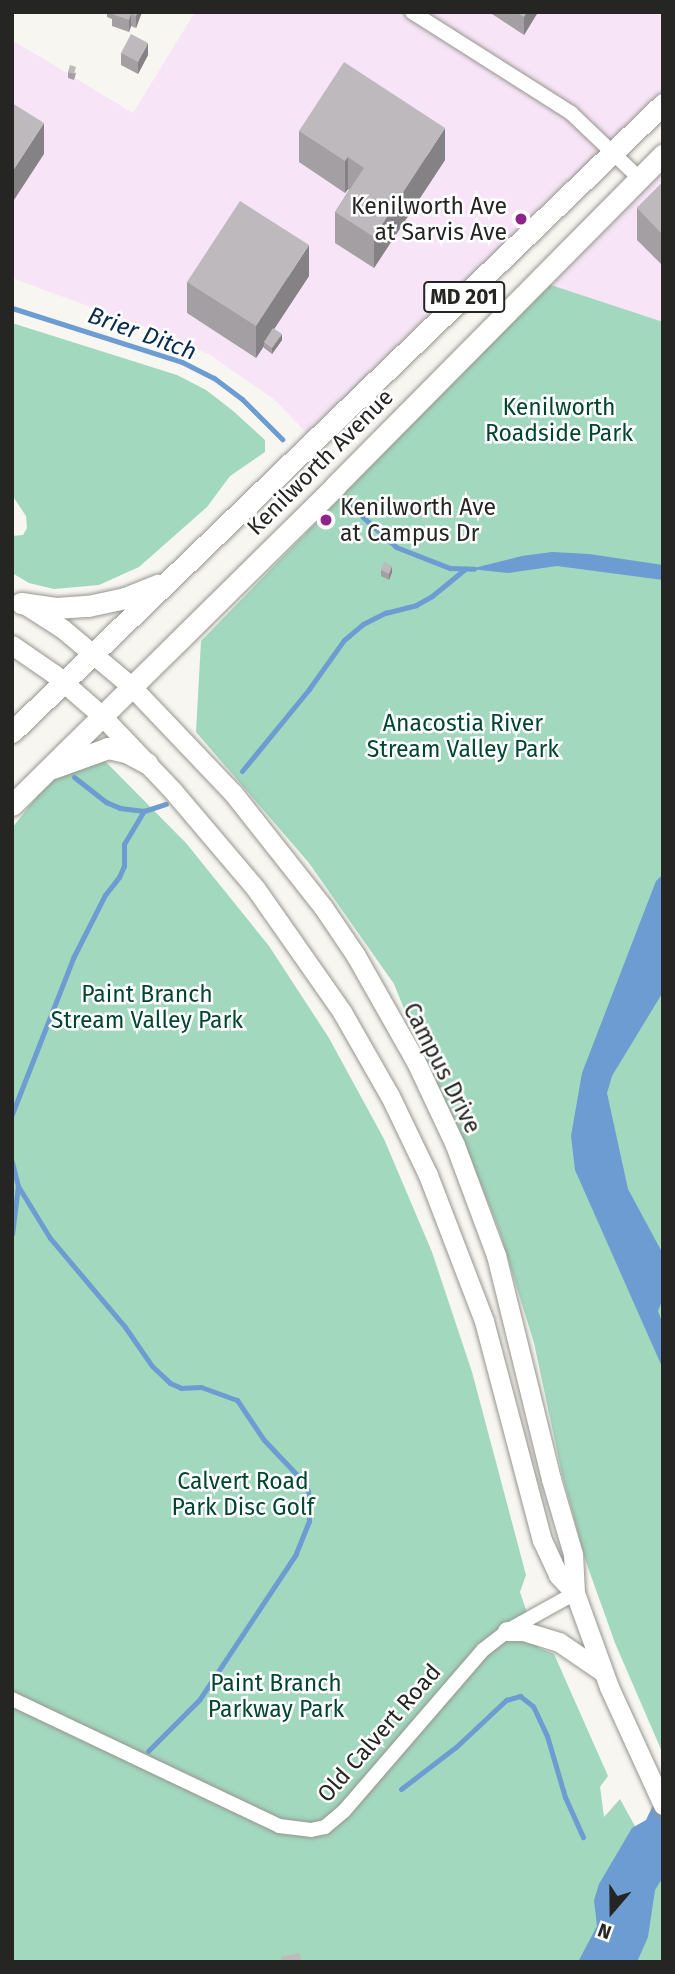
<!DOCTYPE html>
<html>
<head>
<meta charset="utf-8">
<style>
  body { margin:0 }
  #map { position:relative; width:675px; height:1974px; overflow:hidden; background:#f7f6f1; font-family:"Fira Sans",sans-serif }
  div>[style] { position:absolute }
  .commercial>* { inset:0; background:#f7e5f7 }
  .green>* { inset:0; background:#a2d8be }
  .water>* { inset:0; background:#6c9cd2 }
  .stream>* { height:5px; margin:-2.5px; padding:0 2.5px; transform-origin:2.5px; border-radius:2.5px; background:#6c9cd2 }
  .roads { filter:drop-shadow(0 0 2px #969590) drop-shadow(0 0 2px #969590) }
  .street>* { height:14px; margin:-7px; padding:0 7px; transform-origin:7px; border-radius:7px; background:#fff }
  .secondary>* { height:19px; margin:-9.5px; padding:0 9.5px; transform-origin:9.5px; border-radius:9.5px; background:#fff }
  .primary>* { height:21px; margin:-10.5px; padding:0 10.5px; transform-origin:10.5px; border-radius:10.5px; background:#fff }
  .wall>* { inset:0; background:#a39fa3 }
  .shaded-wall>* { inset:0; background:#848284 }
  .building>* { inset:0; background:#bdb9bd }
  .dots>* { width:19px; height:19px; translate:-50% -50%; box-sizing:border-box; border:4px solid #fff; border-radius:50% }
  span { translate:-50% -50%; white-space:nowrap; text-align:center; line-height:1.15; -webkit-text-stroke:5px #fff; paint-order:stroke }
  .shield-label span { padding:2px 5px; background:#fff; border:2px solid; border-radius:5px; -webkit-text-stroke-width:0 }
  .shield-label { font-size:21px; color:#252523; font-weight:700 }
  .poi-label { font-size:23px; color:#252523 }
  .right { translate:-100% -50%; text-align:right }
  .left { translate:0 -50%; text-align:left }
  .park-label { font-size:23px; color:#00452f }
  .street-label { font-size:23px; color:#252523 }
  .water-label { font-size:24px; color:#092c50; font-style:italic }
  .frame { position:absolute; inset:0; border:14px solid #252523; pointer-events:none }
  .north { position:absolute; left:577px; top:1876px; width:70px; height:70px; -webkit-text-stroke:5px #fff; paint-order:stroke; rotate:200deg; font-size:19px; font-weight:700; line-height:28px; text-align:center; color:#252523 }
  .north::after { content:''; display:block; margin:auto; width:24px; height:32px; background:#252523; clip-path:polygon(50% 0,100% 100%,50% 72%,0 100%) }
</style>
</head>
<body>
<div id="map">
  <div class="commercial">
    <div style="clip-path:polygon(195px 12px,663px 12px,663px 103px,314px 441px,276px 401px,212px 356px,164px 334px,12px 278px,12px 40px,133px 113px)"></div>
    <div style="clip-path:polygon(663px 155px,663px 352px,524px 295px)"></div>
  </div>
  <div class="green">
    <div style="clip-path:polygon(548px 284px,663px 322px,663px 1754px,615px 1643px,585px 1559px,562px 1474px,534px 1343px,499px 1230px,464px 1142px,425px 1061px,394px 984px,309px 863px,196px 732px,201px 641px)"></div>
    <div style="clip-path:polygon(12px 323px,177px 375px,206px 390px,232px 410px,265px 440px,265px 452px,230px 476px,207px 507px,139px 567px,99px 585px,54px 589px,29px 583px,12px 573px,12px 536px,23px 535px,27px 528px,26px 516px,12px 495px)"></div>
    <div style="clip-path:polygon(95px 751px,186px 843px,269px 946px,329px 1038px,384px 1139px,432px 1252px,472px 1372px,526px 1575px,520px 1592px,539px 1648px,554px 1654px,608px 1776px,600px 1787px,604px 1817px,620px 1799px,663px 1877px,663px 1962px,12px 1962px,12px 828px,69px 756px)"></div>
  </div>
  <div class="water">
    <div style="clip-path:polygon(552px 552px,589px 554px,663px 565px,663px 580px,557px 566px,508px 573px,470px 569px,522px 556px)"></div>
    <div style="clip-path:polygon(663px 874px,663px 992px,612px 1076px,607px 1093px,628px 1189px,663px 1254px,663px 1298px,658px 1311px,663px 1325px,663px 1369px,575px 1170px,571px 1136px,582px 1073px,656px 881px)"></div>
    <div style="clip-path:polygon(663px 1784px,663px 1877px,655px 1890px,648px 1937px,637px 1962px,578px 1962px,597px 1926px,594px 1900px,599px 1884px,632px 1828px,646px 1820px)"></div>
  </div>
  <div class="stream">
    <div style="left:12px;top:308px;width:178px;rotate:17.6deg"></div>
    <div style="left:182px;top:362px;width:36px;rotate:27deg"></div>
    <div style="left:214px;top:378px;width:35px;rotate:37deg"></div>
    <div style="left:242px;top:399px;width:57px;rotate:45deg"></div>
    <div style="left:345px;top:501px;width:69px;rotate:42deg"></div>
    <div style="left:396px;top:547px;width:58px;rotate:21.3deg"></div>
    <div style="left:450px;top:568px;width:24px;rotate:2deg"></div>
    <div style="left:242px;top:771px;width:106px;rotate:-50.7deg"></div>
    <div style="left:309px;top:689px;width:60px;rotate:-54.5deg"></div>
    <div style="left:344px;top:640px;width:25px;rotate:-40deg"></div>
    <div style="left:363px;top:624px;width:25px;rotate:-27deg"></div>
    <div style="left:385px;top:613px;width:32px;rotate:-14deg"></div>
    <div style="left:416px;top:605px;width:18px;rotate:-29deg"></div>
    <div style="left:432px;top:596px;width:43px;rotate:-39.3deg"></div>
    <div style="left:74px;top:777px;width:41px;rotate:38deg"></div>
    <div style="left:106px;top:802px;width:15px;rotate:23deg"></div>
    <div style="left:120px;top:808px;width:24px;rotate:7deg"></div>
    <div style="left:144px;top:811px;width:23px;rotate:-18deg"></div>
    <div style="left:12px;top:1114px;width:168px;rotate:-68.6deg"></div>
    <div style="left:73px;top:958px;width:71px;rotate:-63.1deg"></div>
    <div style="left:105px;top:895px;width:23px;rotate:-52deg"></div>
    <div style="left:119px;top:877px;width:12px;rotate:-66deg"></div>
    <div style="left:124px;top:866px;width:22px;rotate:-90deg"></div>
    <div style="left:124px;top:844px;width:39px;rotate:-59deg"></div>
    <div style="left:12px;top:1162px;width:25px;rotate:76deg"></div>
    <div style="left:18px;top:1186px;width:48px;rotate:97.1deg"></div>
    <div style="left:18px;top:1186px;width:61px;rotate:58.4deg"></div>
    <div style="left:50px;top:1238px;width:116px;rotate:49.9deg"></div>
    <div style="left:125px;top:1327px;width:47px;rotate:55.3deg"></div>
    <div style="left:152px;top:1366px;width:25px;rotate:43deg"></div>
    <div style="left:170px;top:1383px;width:12px;rotate:24deg"></div>
    <div style="left:181px;top:1388px;width:20px;rotate:-3deg"></div>
    <div style="left:201px;top:1387px;width:38px;rotate:20deg"></div>
    <div style="left:237px;top:1400px;width:48px;rotate:56deg"></div>
    <div style="left:264px;top:1440px;width:54px;rotate:46.5deg"></div>
    <div style="left:301px;top:1479px;width:14px;rotate:60deg"></div>
    <div style="left:308px;top:1491px;width:30px;rotate:88deg"></div>
    <div style="left:309px;top:1521px;width:35px;rotate:112deg"></div>
    <div style="left:296px;top:1554px;width:175px;rotate:123.6deg"></div>
    <div style="left:199px;top:1700px;width:72px;rotate:135deg"></div>
    <div style="left:401px;top:1789px;width:69px;rotate:-37.4deg"></div>
    <div style="left:456px;top:1747px;width:69px;rotate:-43.2deg"></div>
    <div style="left:506px;top:1700px;width:15px;rotate:-16deg"></div>
    <div style="left:520px;top:1696px;width:16px;rotate:38deg"></div>
    <div style="left:533px;top:1706px;width:33px;rotate:65deg"></div>
    <div style="left:547px;top:1736px;width:64px;rotate:73.6deg"></div>
    <div style="left:565px;top:1797px;width:44px;rotate:65.8deg"></div>
  </div>
  <div class="roads">
    <div class="street">
      <div style="left:412px;top:12px;width:188px;rotate:32.4deg"></div>
      <div style="left:571px;top:113px;width:94px;rotate:43.7deg"></div>
      <div style="left:12px;top:1699px;width:296px;rotate:25.4deg"></div>
      <div style="left:279px;top:1826px;width:32px;rotate:7deg"></div>
      <div style="left:311px;top:1830px;width:14px;rotate:-12deg"></div>
      <div style="left:325px;top:1827px;width:25px;rotate:-40deg"></div>
      <div style="left:344px;top:1811px;width:213px;rotate:-49.2deg"></div>
      <div style="left:483px;top:1650px;width:31px;rotate:-38deg"></div>
      <div style="left:507px;top:1631px;width:78px;rotate:-29.2deg"></div>
    </div>
    <div class="secondary">
      <div style="left:24px;top:604px;width:46px;rotate:32.7deg"></div>
      <div style="left:63px;top:629px;width:89px;rotate:40deg"></div>
      <div style="left:131px;top:686px;width:148px;rotate:46.4deg"></div>
      <div style="left:233px;top:793px;width:145px;rotate:51.7deg"></div>
      <div style="left:323px;top:907px;width:59px;rotate:56deg"></div>
      <div style="left:356px;top:956px;width:122px;rotate:60.5deg"></div>
      <div style="left:416px;top:1062px;width:92px;rotate:64.8deg"></div>
      <div style="left:455px;top:1145px;width:117px;rotate:69.6deg"></div>
      <div style="left:496px;top:1255px;width:231px;rotate:76.2deg"></div>
      <div style="left:551px;top:1479px;width:78px;rotate:73.7deg"></div>
      <div style="left:573px;top:1554px;width:39px;rotate:87deg"></div>
      <div style="left:575px;top:1593px;width:100px;rotate:70.1deg"></div>
      <div style="left:609px;top:1687px;width:130px;rotate:65.4deg"></div>
      <div style="left:12px;top:645px;width:51px;rotate:34.6deg"></div>
      <div style="left:54px;top:674px;width:62px;rotate:41.1deg"></div>
      <div style="left:101px;top:715px;width:105px;rotate:46.5deg"></div>
      <div style="left:173px;top:791px;width:128px;rotate:49.7deg"></div>
      <div style="left:256px;top:889px;width:150px;rotate:55deg"></div>
      <div style="left:342px;top:1012px;width:97px;rotate:60.3deg"></div>
      <div style="left:390px;top:1096px;width:88px;rotate:64.3deg"></div>
      <div style="left:428px;top:1175px;width:156px;rotate:69deg"></div>
      <div style="left:484px;top:1321px;width:227px;rotate:75.2deg"></div>
      <div style="left:542px;top:1540px;width:38px;rotate:65deg"></div>
      <div style="left:558px;top:1575px;width:25px;rotate:47deg"></div>
      <div style="left:507px;top:1631px;width:16px"></div>
      <div style="left:523px;top:1631px;width:38px;rotate:17deg"></div>
      <div style="left:559px;top:1642px;width:53px;rotate:34.3deg"></div>
    </div>
    <div class="primary">
      <div style="left:21px;top:603px;width:35px;rotate:8deg"></div>
      <div style="left:56px;top:608px;width:32px;rotate:-4deg"></div>
      <div style="left:88px;top:606px;width:38px;rotate:-12deg"></div>
      <div style="left:125px;top:598px;width:35px;rotate:-22deg"></div>
      <div style="left:12px;top:732px;width:905px;rotate:-43.97deg"></div>
      <div style="left:53px;top:768px;width:59px;rotate:-20deg"></div>
      <div style="left:108px;top:748px;width:18px;rotate:13deg"></div>
      <div style="left:126px;top:752px;width:24px;rotate:28deg"></div>
      <div style="left:12px;top:805px;width:455px;rotate:-44.6deg"></div>
      <div style="left:336px;top:485px;width:465px;rotate:-45.3deg"></div>
    </div>
  </div>
  <div class="wall">
    <div style="clip-path:polygon(107px 12px,142px 12px,136px 28px,131px 26px,129px 32px,112px 26px,112px 19px,107px 17px)"></div>
    <div style="clip-path:polygon(489px 12px,538px 12px,524px 35px)"></div>
    <div style="clip-path:polygon(121px 53px,148px 55px,138px 74px,121px 65px)"></div>
    <div style="clip-path:polygon(68px 72px,76px 73px,74px 80px,68px 78px)"></div>
    <div style="clip-path:polygon(299px 131px,445px 160px,374px 268px,335px 243px,335px 212px,349px 190px,348px 189px,345px 193px,299px 162px)"></div>
    <div style="clip-path:polygon(663px 182px,663px 266px,637px 240px,637px 208px)"></div>
    <div style="clip-path:polygon(309px 276px,274px 329px,282px 340px,272px 354px,264px 348px,264px 346px,256px 358px,187px 313px,187px 282px)"></div>
    <div style="clip-path:polygon(381px 570px,392px 572px,389px 580px,381px 576px)"></div>
  </div>
  <div class="shaded-wall">
    <div style="clip-path:polygon(138px 12px,142px 12px,136px 28px,136px 16px)"></div>
    <div style="clip-path:polygon(527px 12px,538px 12px,524px 35px,524px 17px)"></div>
    <div style="clip-path:polygon(131px 14px,131px 26px,129px 32px,129px 20px)"></div>
    <div style="clip-path:polygon(148px 43px,148px 55px,138px 74px,138px 62px)"></div>
    <div style="clip-path:polygon(44px 123px,44px 154px,12px 203px,12px 172px)"></div>
    <div style="clip-path:polygon(445px 128px,445px 160px,374px 268px,374px 237px)"></div>
    <div style="clip-path:polygon(348px 157px,348px 189px,345px 193px,345px 161px)"></div>
    <div style="clip-path:polygon(309px 245px,309px 276px,265px 343px,264px 342px,264px 346px,256px 358px,256px 326px)"></div>
    <div style="clip-path:polygon(282px 334px,282px 340px,272px 354px,272px 348px)"></div>
    <div style="clip-path:polygon(392px 566px,392px 572px,389px 580px,389px 574px)"></div>
  </div>
  <div class="building">
    <div style="clip-path:polygon(112px 12px,138px 12px,136px 16px,131px 14px,129px 20px,112px 14px)"></div>
    <div style="clip-path:polygon(516px 12px,527px 12px,524px 17px)"></div>
    <div style="clip-path:polygon(131px 34px,148px 43px,138px 62px,121px 53px)"></div>
    <div style="clip-path:polygon(344px 62px,445px 128px,374px 237px,335px 212px,364px 168px,348px 157px,345px 161px,299px 131px)"></div>
    <div style="clip-path:polygon(70px 65px,76px 67px,74px 74px,68px 72px)"></div>
    <div style="clip-path:polygon(12px 103px,44px 123px,12px 172px)"></div>
    <div style="clip-path:polygon(663px 182px,663px 235px,637px 208px)"></div>
    <div style="clip-path:polygon(240px 201px,309px 245px,256px 326px,187px 282px)"></div>
    <div style="clip-path:polygon(273px 328px,282px 334px,272px 348px,264px 342px)"></div>
    <div style="clip-path:polygon(384px 562px,392px 566px,389px 574px,381px 570px)"></div>
    <div style="clip-path:polygon(299px 1953px,302px 1962px,282px 1962px,281px 1957px)"></div>
  </div>
  <div class="dots">
    <div style="left:521px;top:219px;background:#8e2489"></div>
    <div style="left:326px;top:520px;background:#8e2489"></div>
  </div>
  <div class="shield-label">
    <span style="left:464px;top:297px">MD 201</span>
  </div>
  <div class="poi-label">
    <span class="right" style="left:507px;top:219px">Kenilworth Ave<br>at Sarvis Ave</span>
    <span class="left" style="left:340px;top:520px">Kenilworth Ave<br>at Campus Dr</span>
  </div>
  <div class="park-label">
    <span style="left:559px;top:420px">Kenilworth<br>Roadside Park</span>
    <span style="left:463px;top:736px">Anacostia River<br>Stream Valley Park</span>
    <span style="left:147px;top:1007px">Paint Branch<br>Stream Valley Park</span>
    <span style="left:243px;top:1494px">Calvert Road<br>Park Disc Golf</span>
    <span style="left:276px;top:1696px">Paint Branch<br>Parkway Park</span>
  </div>
  <div class="street-label">
    <span style="left:320px;top:462px;rotate:-45deg">Kenilworth Avenue</span>
    <span style="left:442px;top:1068px;rotate:63deg">Campus Drive</span>
    <span style="left:379px;top:1733px;rotate:-49deg">Old Calvert Road</span>
  </div>
  <div class="water-label">
    <span style="left:142px;top:334px;rotate:20deg">Brier Ditch</span>
  </div>
  <div class="frame"></div>
  <div class="north">N</div>
</div>
</body>
</html>
